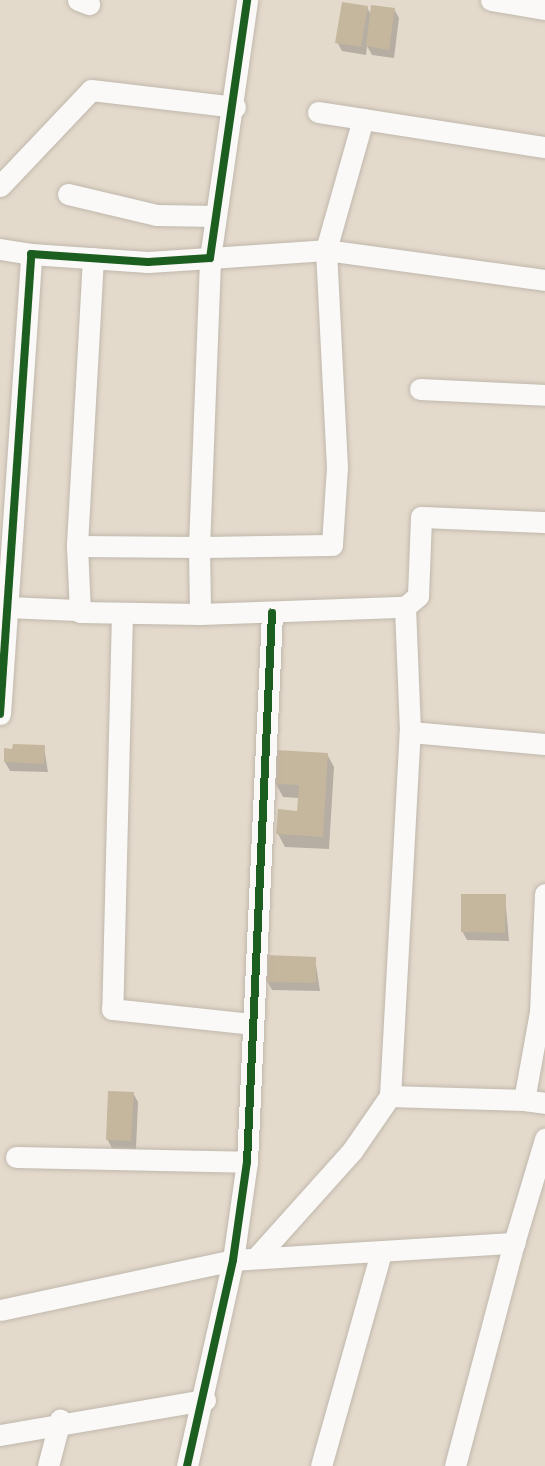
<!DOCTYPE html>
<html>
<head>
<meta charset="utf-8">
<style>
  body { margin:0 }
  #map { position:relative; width:545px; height:1466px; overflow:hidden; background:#e4dacc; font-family:"Sofia Sans Condensed",sans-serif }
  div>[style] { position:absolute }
  .shadow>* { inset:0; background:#0003 }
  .building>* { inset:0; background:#c5b69e }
  .roads { filter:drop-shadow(0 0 2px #c0b8ad) drop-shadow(0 0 2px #c0b8ad) }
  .minor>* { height:21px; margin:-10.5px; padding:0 10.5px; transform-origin:10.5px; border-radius:10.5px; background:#fbf9f7 }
  .cycleway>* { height:8px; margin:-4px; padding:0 4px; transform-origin:4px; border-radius:4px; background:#1b5e20 }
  span { translate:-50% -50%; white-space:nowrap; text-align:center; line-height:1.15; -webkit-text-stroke:6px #fff; paint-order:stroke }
</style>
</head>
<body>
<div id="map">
  <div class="shadow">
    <div style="clip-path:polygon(367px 7px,371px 15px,394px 9px,399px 18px,394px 58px,372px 55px,367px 46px,366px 55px,342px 51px,337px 42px)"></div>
    <div style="clip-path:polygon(44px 747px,48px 772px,10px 771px,5px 762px)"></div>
    <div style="clip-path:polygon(327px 754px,334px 767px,329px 849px,285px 847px,278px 834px,298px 812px,299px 798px,283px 797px,276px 784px)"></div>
    <div style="clip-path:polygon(505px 896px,509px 941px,467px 940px,462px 931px)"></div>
    <div style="clip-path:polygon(315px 958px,320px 991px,272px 990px,267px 981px)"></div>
    <div style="clip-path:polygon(133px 1093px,138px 1102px,136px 1149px,112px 1148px,107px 1139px)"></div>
  </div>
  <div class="building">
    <div style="clip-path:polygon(342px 2px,368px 6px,361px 47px,335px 43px)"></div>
    <div style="clip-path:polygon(371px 5px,395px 8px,389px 50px,366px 46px)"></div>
    <div style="clip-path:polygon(13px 744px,45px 745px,44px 764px,4px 762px,4px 748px,12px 749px)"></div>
    <div style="clip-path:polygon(276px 750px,328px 753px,323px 837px,276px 834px,278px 809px,297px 811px,299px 785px,275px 784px)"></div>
    <div style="clip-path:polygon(461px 894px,506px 894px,505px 933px,461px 932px)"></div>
    <div style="clip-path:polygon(266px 955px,316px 957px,316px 983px,266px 982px)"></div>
    <div style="clip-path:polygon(108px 1091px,134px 1092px,131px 1141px,106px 1140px)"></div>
  </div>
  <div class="roads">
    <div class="minor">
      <div style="left:78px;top:0;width:12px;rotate:20deg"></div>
      <div style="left:491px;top:0;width:55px;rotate:9.5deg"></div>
      <div style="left:318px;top:112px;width:230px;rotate:8.8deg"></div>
      <div style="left:363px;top:119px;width:136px;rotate:105.8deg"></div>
      <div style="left:326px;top:250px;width:221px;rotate:7.8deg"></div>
      <div style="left:0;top:186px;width:132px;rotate:-46.5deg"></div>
      <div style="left:91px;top:90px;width:145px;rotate:6.7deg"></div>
      <div style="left:68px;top:194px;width:91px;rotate:13.3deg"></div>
      <div style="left:157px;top:215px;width:58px;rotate:1deg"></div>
      <div style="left:0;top:249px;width:31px;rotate:9deg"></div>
      <div style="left:326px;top:250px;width:217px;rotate:87.1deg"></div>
      <div style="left:337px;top:467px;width:78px;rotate:93.7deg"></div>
      <div style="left:332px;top:545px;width:133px;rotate:179.1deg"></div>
      <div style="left:199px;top:547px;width:289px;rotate:-87.8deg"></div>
      <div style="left:210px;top:258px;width:116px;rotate:-3.9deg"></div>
      <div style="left:93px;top:258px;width:288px;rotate:93.2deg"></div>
      <div style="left:77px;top:546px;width:122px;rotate:0.5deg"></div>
      <div style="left:199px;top:547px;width:67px;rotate:89.1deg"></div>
      <div style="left:420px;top:389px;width:125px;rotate:2.7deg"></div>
      <div style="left:77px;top:546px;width:66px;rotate:87.4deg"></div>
      <div style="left:80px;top:612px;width:120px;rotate:1deg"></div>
      <div style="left:200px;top:614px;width:205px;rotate:-2deg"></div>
      <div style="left:405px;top:607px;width:125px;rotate:87.7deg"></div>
      <div style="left:7px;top:607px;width:70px;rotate:2.5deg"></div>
      <div style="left:405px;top:607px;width:17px;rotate:-40deg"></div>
      <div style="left:418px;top:596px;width:79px;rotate:-87.8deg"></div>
      <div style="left:421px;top:517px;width:124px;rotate:2.3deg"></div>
      <div style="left:122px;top:613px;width:396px;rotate:91.4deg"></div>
      <div style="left:112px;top:1009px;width:141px;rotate:6.1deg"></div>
      <div style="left:0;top:714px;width:461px;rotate:-86.1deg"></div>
      <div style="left:31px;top:254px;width:117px;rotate:3.9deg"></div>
      <div style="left:148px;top:262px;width:62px;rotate:-3.7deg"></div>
      <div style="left:210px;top:258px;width:261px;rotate:-81.8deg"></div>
      <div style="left:545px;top:894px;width:118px;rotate:92.4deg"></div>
      <div style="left:540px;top:1012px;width:89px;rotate:100.3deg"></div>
      <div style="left:524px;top:1100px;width:21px;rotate:8deg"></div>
      <div style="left:390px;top:1096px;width:365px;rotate:-86.9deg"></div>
      <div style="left:410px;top:732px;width:136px;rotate:5.1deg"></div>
      <div style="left:16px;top:1157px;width:231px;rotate:1.2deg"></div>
      <div style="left:256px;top:1258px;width:144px;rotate:-48.1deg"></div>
      <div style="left:352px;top:1151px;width:67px;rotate:-55.4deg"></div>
      <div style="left:390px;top:1096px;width:134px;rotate:1.7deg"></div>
      <div style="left:0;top:1310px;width:238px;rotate:-12.1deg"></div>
      <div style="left:233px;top:1260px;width:282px;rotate:-3.5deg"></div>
      <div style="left:514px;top:1243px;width:109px;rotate:-73.4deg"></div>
      <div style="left:0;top:1435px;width:208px;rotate:-9.7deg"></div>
      <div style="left:48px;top:1466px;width:48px;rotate:-75.4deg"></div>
      <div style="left:187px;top:1466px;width:211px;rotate:-77.4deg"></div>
      <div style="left:233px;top:1260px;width:99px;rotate:-81.9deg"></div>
      <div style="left:247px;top:1162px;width:550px;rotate:-87.39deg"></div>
      <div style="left:321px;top:1466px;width:222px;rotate:-74.3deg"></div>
      <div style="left:455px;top:1466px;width:231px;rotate:-75.2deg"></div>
    </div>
  </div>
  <div class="cycleway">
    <div style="left:0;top:714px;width:461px;rotate:-86.1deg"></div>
    <div style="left:31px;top:254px;width:117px;rotate:3.9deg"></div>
    <div style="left:148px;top:262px;width:62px;rotate:-3.7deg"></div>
    <div style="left:210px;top:258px;width:261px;rotate:-81.8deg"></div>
    <div style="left:187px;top:1466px;width:211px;rotate:-77.4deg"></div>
    <div style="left:233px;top:1260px;width:99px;rotate:-81.9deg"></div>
    <div style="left:247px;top:1162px;width:550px;rotate:-87.39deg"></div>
  </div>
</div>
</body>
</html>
